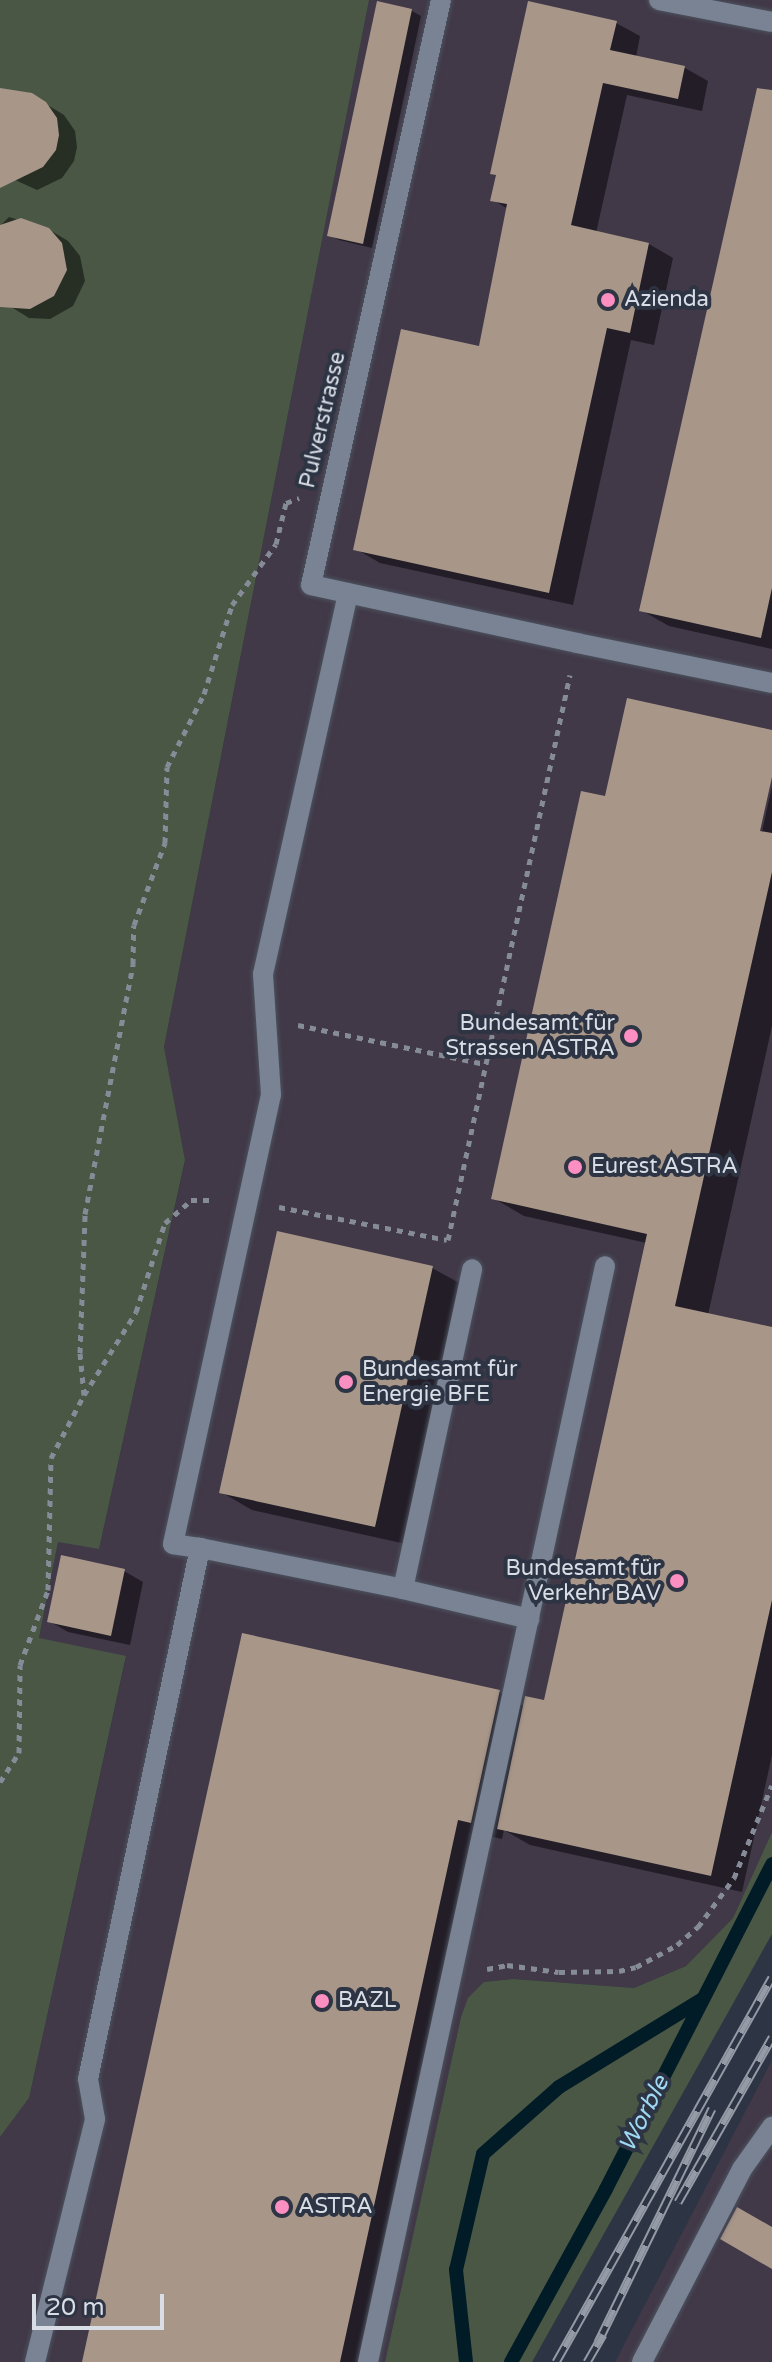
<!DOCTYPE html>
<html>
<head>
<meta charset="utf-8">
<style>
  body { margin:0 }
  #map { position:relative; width:772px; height:2362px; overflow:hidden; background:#2d3443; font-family:"Varela Round",sans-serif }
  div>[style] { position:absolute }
  .industrial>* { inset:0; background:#413848 }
  .green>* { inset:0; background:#4a5745 }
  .shadow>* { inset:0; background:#0007 }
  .stream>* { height:14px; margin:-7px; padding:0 7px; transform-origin:7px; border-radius:7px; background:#011c27 }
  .building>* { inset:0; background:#a89789 }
  .path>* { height:5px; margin-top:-2.5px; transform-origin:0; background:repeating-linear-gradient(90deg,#858b97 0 6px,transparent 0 12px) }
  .roads { filter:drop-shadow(0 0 2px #4c525e) drop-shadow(0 0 2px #4c525e) }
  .lane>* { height:20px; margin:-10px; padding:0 10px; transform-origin:10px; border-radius:10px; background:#798394 }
  .street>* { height:20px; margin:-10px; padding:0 10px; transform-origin:10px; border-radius:10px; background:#798394 }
  .rail>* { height:9px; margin-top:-4.5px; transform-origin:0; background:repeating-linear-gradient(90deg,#2d3443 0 18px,#959ba6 0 36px); box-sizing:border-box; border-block:2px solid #959ba6 }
  .dots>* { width:22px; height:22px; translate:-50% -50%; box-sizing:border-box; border:4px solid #2d3443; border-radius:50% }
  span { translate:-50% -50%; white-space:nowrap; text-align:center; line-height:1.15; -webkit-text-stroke:8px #2d3443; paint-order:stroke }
  .poi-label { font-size:22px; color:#d8dde6 }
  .left { translate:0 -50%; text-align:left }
  .right { translate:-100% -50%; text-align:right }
  .street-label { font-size:22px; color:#d8dde6 }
  .water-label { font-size:24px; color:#9ed8f4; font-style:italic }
  .scale { position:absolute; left:32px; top:2294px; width:132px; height:36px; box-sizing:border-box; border:4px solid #d8dde6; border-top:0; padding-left:10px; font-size:24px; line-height:28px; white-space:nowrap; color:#d8dde6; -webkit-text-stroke:6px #2d3443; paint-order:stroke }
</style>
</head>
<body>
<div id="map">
  <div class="industrial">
    <div style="clip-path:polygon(369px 0,772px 0,772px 1832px,733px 1918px,686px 1966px,634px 1988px,513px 1979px,484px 1982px,461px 2017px,385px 2362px,0 2362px,0 2137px,29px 2098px,126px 1657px,39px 1639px,58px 1541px,99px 1549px,185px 1161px,164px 1047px)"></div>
    <div style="clip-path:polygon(772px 2060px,772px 2362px,615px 2362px)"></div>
  </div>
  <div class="green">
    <div style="clip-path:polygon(0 0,369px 0,164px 1047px,185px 1160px,99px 1549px,58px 1542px,39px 1638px,126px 1656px,29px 2098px,0 2137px)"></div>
    <div style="clip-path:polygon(772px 1832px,772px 1934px,532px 2362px,385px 2362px,461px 2017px,468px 1998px,484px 1982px,513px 1979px,634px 1988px,686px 1966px,733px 1918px)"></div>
  </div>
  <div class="shadow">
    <div style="clip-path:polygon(412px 11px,421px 16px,372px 248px,339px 240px,329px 235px)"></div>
    <div style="clip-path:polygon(616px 23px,640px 36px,636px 57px,685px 68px,708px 81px,702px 111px,627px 95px,596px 233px,649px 244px,673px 258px,654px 345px,631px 340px,573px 605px,380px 563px,356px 549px,481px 348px,508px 209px,493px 200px,498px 176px,492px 173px)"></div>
    <div style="clip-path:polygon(759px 88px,772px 91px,772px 649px,669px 626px,641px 610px)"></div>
    <div style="clip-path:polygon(31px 95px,64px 115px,75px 131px,77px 147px,74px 161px,62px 178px,37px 190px,0 173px,0 96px)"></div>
    <div style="clip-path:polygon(9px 217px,48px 229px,68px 241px,80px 256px,85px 281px,73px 306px,50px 319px,29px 318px,0 300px,0 226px)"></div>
    <div style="clip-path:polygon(772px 732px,772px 767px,756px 840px,760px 841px,772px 786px,772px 1026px,708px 1315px,772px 1329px,772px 1755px,742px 1892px,530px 1845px,504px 1830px,502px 1839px,489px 1836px,374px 2362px,84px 2362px,499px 1692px,525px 1707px,546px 1702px,647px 1243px,524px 1216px,493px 1198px,607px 799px)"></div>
    <div style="clip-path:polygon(432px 1268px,463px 1285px,406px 1544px,252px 1510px,221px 1492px)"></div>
    <div style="clip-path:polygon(124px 1571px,143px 1582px,130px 1645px,68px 1632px,49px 1621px)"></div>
  </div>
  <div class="stream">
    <div style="left:466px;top:2362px;width:93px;rotate:-96.2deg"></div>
    <div style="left:456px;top:2270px;width:119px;rotate:-76.9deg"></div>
    <div style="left:483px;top:2154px;width:101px;rotate:-41.4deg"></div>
    <div style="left:559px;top:2087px;width:167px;rotate:-31.5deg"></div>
    <div style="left:511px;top:2362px;width:197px;rotate:-61.2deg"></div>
    <div style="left:606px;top:2189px;width:365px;rotate:-62.9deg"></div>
  </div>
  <div class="building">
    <div style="clip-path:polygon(377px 1px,412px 9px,363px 244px,327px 236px)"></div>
    <div style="clip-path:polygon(528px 1px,617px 21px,610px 50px,685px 66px,678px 99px,603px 83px,571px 225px,649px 243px,630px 333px,607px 328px,549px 593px,353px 550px,401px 329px,479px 346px,507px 204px,490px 201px,496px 175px,490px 174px)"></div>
    <div style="clip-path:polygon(0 88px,32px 93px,46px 102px,57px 118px,59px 135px,56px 150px,43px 167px,0 188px)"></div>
    <div style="clip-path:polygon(757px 88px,772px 90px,772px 588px,761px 638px,639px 611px)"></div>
    <div style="clip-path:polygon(21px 218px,49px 228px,62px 243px,67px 270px,54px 296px,30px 309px,0 307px,0 225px)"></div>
    <div style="clip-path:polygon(627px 698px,772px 730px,772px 777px,760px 831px,772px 833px,772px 872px,675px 1306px,772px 1327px,772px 1600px,711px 1876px,497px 1829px,525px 1696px,544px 1700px,647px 1234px,491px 1199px,581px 791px,605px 796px)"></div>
    <div style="clip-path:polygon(277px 1231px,433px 1266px,375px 1527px,219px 1493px)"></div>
    <div style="clip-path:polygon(61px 1555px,125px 1569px,111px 1636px,47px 1622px)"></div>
    <div style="clip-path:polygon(242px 1633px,500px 1690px,471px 1823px,458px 1820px,340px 2362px,82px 2362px)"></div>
    <div style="clip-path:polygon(737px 2207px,772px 2227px,772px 2269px,720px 2239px)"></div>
  </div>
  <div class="path">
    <div style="left:298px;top:1025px;width:191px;rotate:11.8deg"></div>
    <div style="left:279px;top:1207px;width:171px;rotate:11.1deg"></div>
    <div style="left:448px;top:1240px;width:578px;rotate:-77.82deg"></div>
    <div style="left:84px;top:1395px;width:42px;rotate:-95.4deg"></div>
    <div style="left:80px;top:1353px;width:139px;rotate:-87.9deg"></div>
    <div style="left:85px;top:1214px;width:255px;rotate:-79.1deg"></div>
    <div style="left:133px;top:964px;width:39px;rotate:-89deg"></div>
    <div style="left:134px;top:925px;width:88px;rotate:-69.3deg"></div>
    <div style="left:165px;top:843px;width:76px;rotate:-88.5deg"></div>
    <div style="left:167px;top:767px;width:82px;rotate:-63.1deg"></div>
    <div style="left:204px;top:694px;width:93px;rotate:-72.5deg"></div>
    <div style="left:232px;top:605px;width:75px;rotate:-54.2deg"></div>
    <div style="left:276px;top:544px;width:42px;rotate:-76.3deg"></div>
    <div style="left:286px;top:503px;width:14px;rotate:-21deg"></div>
    <div style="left:0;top:1782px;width:35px;rotate:-57deg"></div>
    <div style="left:19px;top:1753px;width:88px;rotate:-89.3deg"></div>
    <div style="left:20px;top:1665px;width:80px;rotate:-69.5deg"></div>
    <div style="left:48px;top:1590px;width:132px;rotate:-88.7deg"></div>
    <div style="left:51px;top:1458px;width:71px;rotate:-62.4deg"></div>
    <div style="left:84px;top:1395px;width:98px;rotate:-57.9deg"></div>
    <div style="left:136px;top:1312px;width:94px;rotate:-72deg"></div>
    <div style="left:165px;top:1223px;width:35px;rotate:-41deg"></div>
    <div style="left:191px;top:1200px;width:23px"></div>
    <div style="left:487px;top:1969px;width:20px;rotate:-11deg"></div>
    <div style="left:507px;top:1965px;width:52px;rotate:7.7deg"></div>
    <div style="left:559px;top:1972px;width:60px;rotate:-1deg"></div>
    <div style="left:619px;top:1971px;width:17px;rotate:-13deg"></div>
    <div style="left:636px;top:1967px;width:47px;rotate:-28.2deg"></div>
    <div style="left:677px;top:1945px;width:28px;rotate:-41deg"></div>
    <div style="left:698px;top:1927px;width:61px;rotate:-53.7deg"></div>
    <div style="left:734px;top:1878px;width:100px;rotate:-67.8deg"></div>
  </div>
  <div class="roads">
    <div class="lane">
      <div style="left:659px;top:0;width:115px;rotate:11deg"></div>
      <div style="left:577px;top:643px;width:199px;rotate:11.6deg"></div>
      <div style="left:200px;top:1548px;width:27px;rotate:-172deg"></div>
      <div style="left:173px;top:1544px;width:460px;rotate:-77.7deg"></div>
      <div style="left:271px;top:1095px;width:121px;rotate:-93.8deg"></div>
      <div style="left:263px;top:974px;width:390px;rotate:-77.4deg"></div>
      <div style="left:403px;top:1589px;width:130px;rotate:13.3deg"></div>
      <div style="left:35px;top:2362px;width:250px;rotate:-76.1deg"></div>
      <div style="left:95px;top:2119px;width:41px;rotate:-99.9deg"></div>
      <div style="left:88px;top:2079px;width:543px;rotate:-78.09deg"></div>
      <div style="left:200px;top:1548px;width:207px;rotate:11.4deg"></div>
      <div style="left:403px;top:1589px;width:327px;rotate:-77.8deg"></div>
      <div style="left:368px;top:2362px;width:1121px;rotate:-77.8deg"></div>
      <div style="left:642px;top:2362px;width:217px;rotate:-62.6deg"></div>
      <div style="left:742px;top:2169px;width:52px;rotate:-54.5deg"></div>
    </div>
    <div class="street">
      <div style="left:441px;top:0;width:599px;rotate:102.53deg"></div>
      <div style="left:311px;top:585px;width:272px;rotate:12.3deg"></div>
    </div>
  </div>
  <div class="rail">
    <div style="left:678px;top:2202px;width:190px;rotate:-60.3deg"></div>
    <div style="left:598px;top:2342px;width:260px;rotate:-64deg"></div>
    <div style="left:556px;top:2362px;width:441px;rotate:-60.7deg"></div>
    <div style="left:587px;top:2362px;width:32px;rotate:-60deg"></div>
  </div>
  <div class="dots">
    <div style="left:608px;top:300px;background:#fc8fc1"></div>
    <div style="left:631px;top:1036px;background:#fc8fc1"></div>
    <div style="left:575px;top:1167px;background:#fc8fc1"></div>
    <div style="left:346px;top:1382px;background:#fc8fc1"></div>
    <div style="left:677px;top:1581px;background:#fc8fc1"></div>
    <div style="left:322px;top:2001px;background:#fc8fc1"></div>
    <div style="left:282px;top:2207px;background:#fc8fc1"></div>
  </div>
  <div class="poi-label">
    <span class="left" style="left:624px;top:300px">Azienda</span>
    <span class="right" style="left:615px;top:1036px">Bundesamt für<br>Strassen ASTRA</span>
    <span class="left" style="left:591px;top:1167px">Eurest ASTRA</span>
    <span class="left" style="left:362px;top:1382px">Bundesamt für<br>Energie BFE</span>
    <span class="right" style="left:661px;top:1581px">Bundesamt für<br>Verkehr BAV</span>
    <span class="left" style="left:338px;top:2001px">BAZL</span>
    <span class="left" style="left:298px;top:2207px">ASTRA</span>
  </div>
  <div class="street-label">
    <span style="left:323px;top:420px;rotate:-77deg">Pulverstrasse</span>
  </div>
  <div class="water-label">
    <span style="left:644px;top:2114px;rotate:-63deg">Worble</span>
  </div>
  <div class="scale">20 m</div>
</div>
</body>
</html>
